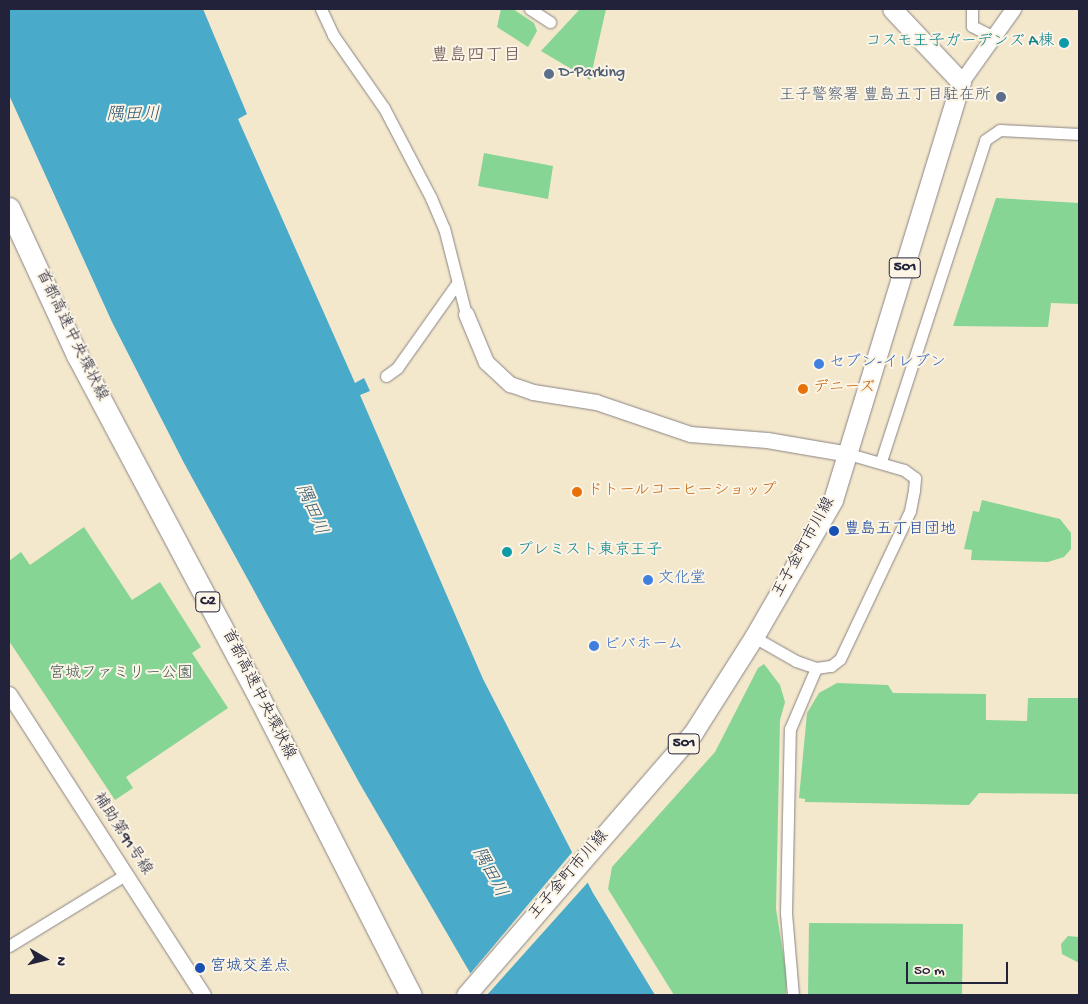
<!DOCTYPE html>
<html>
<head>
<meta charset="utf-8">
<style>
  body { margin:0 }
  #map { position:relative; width:1088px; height:1004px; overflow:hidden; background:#f3e7cc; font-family:"Gochi Hand","Klee One",sans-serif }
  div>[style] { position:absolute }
  .green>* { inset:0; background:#87d594 }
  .water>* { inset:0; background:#4aaac9 }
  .pier>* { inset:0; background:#f3e7cc }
  .roads { filter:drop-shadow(0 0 1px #8a8484) drop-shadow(0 0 1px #8a8484) }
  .minor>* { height:11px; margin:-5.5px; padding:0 5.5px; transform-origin:5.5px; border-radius:5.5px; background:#fff }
  .tertiary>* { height:15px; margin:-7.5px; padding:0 7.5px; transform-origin:7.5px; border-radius:7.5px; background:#fff }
  .primary>* { height:19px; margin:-9.5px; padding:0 9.5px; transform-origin:9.5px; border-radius:9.5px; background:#fff }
  .motorway>* { height:21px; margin:-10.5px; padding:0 10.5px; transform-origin:10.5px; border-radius:10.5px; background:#fff }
  .dots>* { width:14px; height:14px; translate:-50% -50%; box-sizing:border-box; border:2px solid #fcf5e5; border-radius:50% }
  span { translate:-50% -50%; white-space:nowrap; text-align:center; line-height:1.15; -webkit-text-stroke:4px #fcf5e5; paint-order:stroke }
  .shield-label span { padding:1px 4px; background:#fcf5e5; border:1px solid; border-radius:4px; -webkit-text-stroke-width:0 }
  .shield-label { font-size:15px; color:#22223b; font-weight:700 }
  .culture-label { font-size:16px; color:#0d838f }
  .right { translate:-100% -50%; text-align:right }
  .left { translate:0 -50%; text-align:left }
  .service-label { font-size:16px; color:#4e5e75 }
  .street-label { font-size:16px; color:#22223b }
  .shop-label { font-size:16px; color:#366cbe }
  .food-label { font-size:16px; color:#c56008 }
  .transit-label { font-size:16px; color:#164399 }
  .park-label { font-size:16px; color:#405856 }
  .neighbourhood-label { font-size:18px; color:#695354 }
  .water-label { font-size:18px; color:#325874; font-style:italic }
  .frame { position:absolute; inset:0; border:10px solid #22223b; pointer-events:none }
  .north { position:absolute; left:20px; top:934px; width:50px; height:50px; -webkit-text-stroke:4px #fcf5e5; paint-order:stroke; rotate:98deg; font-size:14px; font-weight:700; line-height:20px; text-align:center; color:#22223b }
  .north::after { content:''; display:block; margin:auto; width:18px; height:22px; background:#22223b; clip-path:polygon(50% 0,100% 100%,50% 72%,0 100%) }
  .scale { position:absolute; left:906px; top:962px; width:102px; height:22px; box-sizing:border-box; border:2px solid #22223b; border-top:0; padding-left:6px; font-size:15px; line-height:18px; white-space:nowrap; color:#22223b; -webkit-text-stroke:4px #fcf5e5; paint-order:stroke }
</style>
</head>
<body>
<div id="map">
  <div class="green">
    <div style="clip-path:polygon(501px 9px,513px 9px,534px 23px,537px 31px,528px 47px,497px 27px)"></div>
    <div style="clip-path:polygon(580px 9px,606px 9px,590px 80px,541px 51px)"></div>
    <div style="clip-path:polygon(484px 153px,553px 166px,548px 199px,478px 186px)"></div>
    <div style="clip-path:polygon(996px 198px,1079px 203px,1079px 304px,1051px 303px,1048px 327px,953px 326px)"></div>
    <div style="clip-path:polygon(982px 500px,1060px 519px,1071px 533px,1071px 549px,1064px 557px,1048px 562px,971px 560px,972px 550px,964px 549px,973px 511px,979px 512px)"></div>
    <div style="clip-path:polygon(84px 527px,132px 600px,160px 582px,201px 647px,192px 653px,228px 708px,126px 777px,133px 788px,115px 800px,9px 641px,9px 561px,21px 552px,30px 565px)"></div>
    <div style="clip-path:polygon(764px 664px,780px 685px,785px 702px,780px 720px,776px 909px,787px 977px,786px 995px,674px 995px,608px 889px,612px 867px,715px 752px,758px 668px)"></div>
    <div style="clip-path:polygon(837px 683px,888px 685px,893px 693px,986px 694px,986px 720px,1027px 721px,1028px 698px,1079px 698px,1079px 794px,979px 793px,969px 805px,805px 802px,805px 799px,799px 798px,807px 713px,819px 693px)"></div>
    <div style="clip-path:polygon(809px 923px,963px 924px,962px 995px,808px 995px)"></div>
    <div style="clip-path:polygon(1068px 936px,1079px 937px,1079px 963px,1062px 954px,1061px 944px)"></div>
  </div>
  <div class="water">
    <div style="clip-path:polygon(9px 9px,203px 9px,247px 114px,238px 119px,355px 383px,364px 378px,370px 391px,360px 395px,483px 679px,593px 893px,655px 995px,483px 995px,360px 784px,184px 463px,112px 322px,9px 95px)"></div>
  </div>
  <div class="pier">
    <div style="clip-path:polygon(574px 850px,590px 880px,487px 995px,480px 995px,469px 975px)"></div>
  </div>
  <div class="roads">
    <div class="minor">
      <div style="left:321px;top:9px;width:29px;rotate:65deg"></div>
      <div style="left:333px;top:35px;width:89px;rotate:55.1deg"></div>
      <div style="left:384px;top:108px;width:102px;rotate:62.4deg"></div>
      <div style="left:431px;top:198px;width:33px;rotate:67deg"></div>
      <div style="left:444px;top:228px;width:89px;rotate:75.7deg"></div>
      <div style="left:530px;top:9px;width:24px;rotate:33deg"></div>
      <div style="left:972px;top:9px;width:17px;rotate:90deg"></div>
      <div style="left:972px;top:26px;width:22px;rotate:27deg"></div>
      <div style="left:386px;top:376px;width:14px;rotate:-36deg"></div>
      <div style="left:397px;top:368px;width:105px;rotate:-54.7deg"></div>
      <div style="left:881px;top:461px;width:337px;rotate:-72deg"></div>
      <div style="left:985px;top:140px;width:18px;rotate:-34deg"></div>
      <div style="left:1000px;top:130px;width:79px;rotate:2.9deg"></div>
      <div style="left:754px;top:637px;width:48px;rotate:29.7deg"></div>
      <div style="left:796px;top:661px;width:21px;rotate:19deg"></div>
      <div style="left:816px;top:668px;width:15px;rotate:-8deg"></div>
      <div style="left:831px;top:666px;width:11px;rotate:-38deg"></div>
      <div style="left:840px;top:659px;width:164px;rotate:-64.7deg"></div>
      <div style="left:910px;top:511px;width:21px;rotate:-79deg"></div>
      <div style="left:914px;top:490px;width:12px;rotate:-85deg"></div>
      <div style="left:915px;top:478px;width:14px;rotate:-144deg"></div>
      <div style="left:904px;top:470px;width:57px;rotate:-163.8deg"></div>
      <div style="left:9px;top:946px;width:136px;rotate:-31.5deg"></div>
      <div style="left:793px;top:995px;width:82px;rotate:-94.9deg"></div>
      <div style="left:786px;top:913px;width:184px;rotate:-88.8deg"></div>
      <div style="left:790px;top:729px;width:66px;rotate:-66.9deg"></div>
    </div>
    <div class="tertiary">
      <div style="left:961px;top:82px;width:90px;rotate:-54.5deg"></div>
      <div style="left:466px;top:314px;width:52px;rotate:67.4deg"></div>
      <div style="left:486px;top:362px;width:33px;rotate:43deg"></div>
      <div style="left:510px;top:384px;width:24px;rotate:19deg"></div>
      <div style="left:533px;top:392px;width:64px;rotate:9deg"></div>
      <div style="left:596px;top:402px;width:99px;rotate:18.8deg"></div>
      <div style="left:690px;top:434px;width:77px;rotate:4.5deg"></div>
      <div style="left:767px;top:440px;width:83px;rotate:9.7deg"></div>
      <div style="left:9px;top:694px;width:358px;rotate:57.2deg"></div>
    </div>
    <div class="primary">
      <div style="left:466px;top:995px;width:347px;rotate:-49.1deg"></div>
      <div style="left:693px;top:733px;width:114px;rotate:-57.6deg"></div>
      <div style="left:754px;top:637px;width:158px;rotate:-60deg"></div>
      <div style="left:833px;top:500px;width:437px;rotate:-73deg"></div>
      <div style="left:961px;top:82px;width:100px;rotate:-133.4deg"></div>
    </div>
    <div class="motorway">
      <div style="left:9px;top:208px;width:162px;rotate:65.2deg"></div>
      <div style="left:77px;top:355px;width:390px;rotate:62deg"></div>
      <div style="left:260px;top:699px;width:332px;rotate:63deg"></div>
    </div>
  </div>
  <div class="dots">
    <div style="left:1064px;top:43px;background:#0f9aa8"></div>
    <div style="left:549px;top:74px;background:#5c6f8a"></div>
    <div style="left:1001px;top:97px;background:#5c6f8a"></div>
    <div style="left:819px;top:364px;background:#3f7fe0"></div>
    <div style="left:803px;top:389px;background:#e8710a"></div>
    <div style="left:577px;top:492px;background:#e8710a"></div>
    <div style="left:834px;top:531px;background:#1a4fb4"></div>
    <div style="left:507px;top:552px;background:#0f9aa8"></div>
    <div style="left:648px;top:580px;background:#3f7fe0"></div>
    <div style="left:594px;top:646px;background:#3f7fe0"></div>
    <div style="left:200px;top:968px;background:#1a4fb4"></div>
  </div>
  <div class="shield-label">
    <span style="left:905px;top:268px">501</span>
    <span style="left:208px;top:602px">C2</span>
    <span style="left:684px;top:744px">501</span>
  </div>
  <div class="culture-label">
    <span class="right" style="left:1054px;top:43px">コスモ王子ガーデンズ A棟</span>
    <span class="left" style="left:517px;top:552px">プレミスト東京王子</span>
  </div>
  <div class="service-label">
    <span class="left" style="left:559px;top:74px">D-Parking</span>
    <span class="right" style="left:991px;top:97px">王子警察署 豊島五丁目駐在所</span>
  </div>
  <div class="street-label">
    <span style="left:70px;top:336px;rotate:64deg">首都高速中央環状線</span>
    <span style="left:805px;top:548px;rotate:-61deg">王子金町市川線</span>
    <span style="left:257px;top:695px;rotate:63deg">首都高速中央環状線</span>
    <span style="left:121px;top:835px;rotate:57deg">補助第91号線</span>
    <span style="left:570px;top:876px;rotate:-49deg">王子金町市川線</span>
  </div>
  <div class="shop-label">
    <span class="left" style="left:829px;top:364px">セブン-イレブン</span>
    <span class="left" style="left:658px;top:580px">文化堂</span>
    <span class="left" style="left:604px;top:646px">ビバホーム</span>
  </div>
  <div class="food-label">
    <span class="left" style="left:813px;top:389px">デニーズ</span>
    <span class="left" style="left:587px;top:492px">ドトールコーヒーショップ</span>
  </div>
  <div class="transit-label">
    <span class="left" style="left:844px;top:531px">豊島五丁目団地</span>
    <span class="left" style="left:210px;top:968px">宮城交差点</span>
  </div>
  <div class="park-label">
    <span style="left:121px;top:675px">宮城ファミリー公園</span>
  </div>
  <div class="neighbourhood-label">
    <span style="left:476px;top:57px">豊島四丁目</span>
  </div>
  <div class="water-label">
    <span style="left:133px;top:116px">隅田川</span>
    <span style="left:310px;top:510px;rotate:67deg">隅田川</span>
    <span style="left:488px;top:873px;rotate:62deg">隅田川</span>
  </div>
  <div class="frame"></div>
  <div class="north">N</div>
  <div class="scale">50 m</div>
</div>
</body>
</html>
